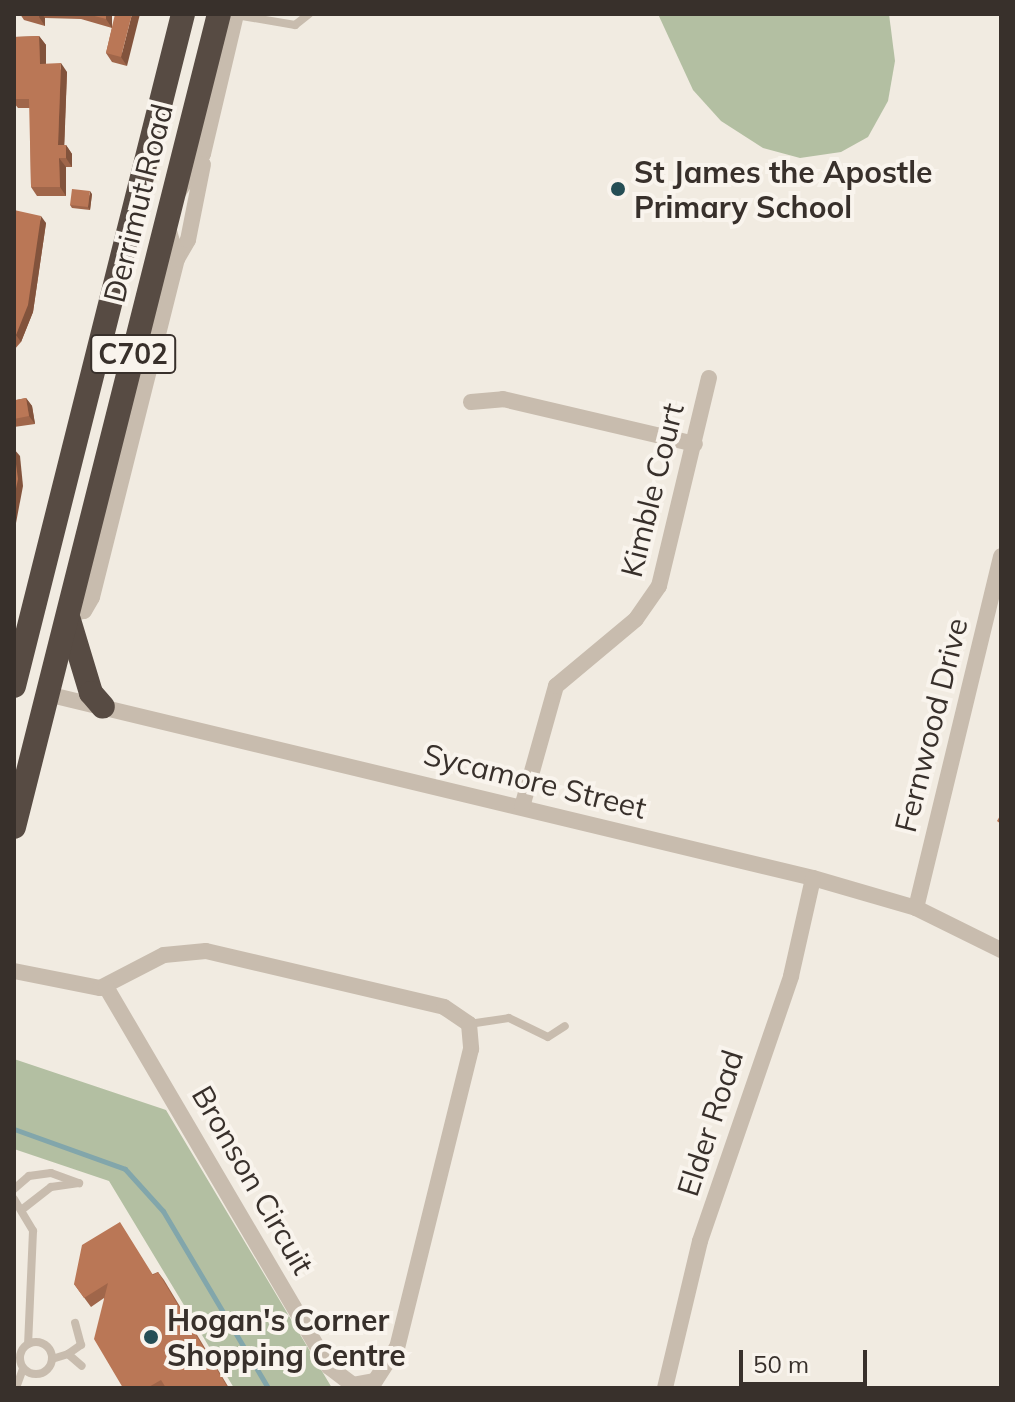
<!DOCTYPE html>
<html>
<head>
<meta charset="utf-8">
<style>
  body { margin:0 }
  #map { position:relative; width:1015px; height:1402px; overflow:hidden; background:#f1ebe1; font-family:Mulish,sans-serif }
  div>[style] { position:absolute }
  .green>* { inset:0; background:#b3bfa2 }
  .stream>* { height:5px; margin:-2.5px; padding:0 2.5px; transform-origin:2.5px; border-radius:2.5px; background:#82a6ab }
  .lane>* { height:8px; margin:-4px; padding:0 4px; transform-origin:4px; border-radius:4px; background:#c8bcae }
  .lane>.ring { margin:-4px; padding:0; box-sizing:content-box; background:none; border:8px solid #c8bcae; border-radius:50% }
  .street>* { height:16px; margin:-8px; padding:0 8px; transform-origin:8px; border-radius:8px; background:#c8bcae }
  .highway>* { height:24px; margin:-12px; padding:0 12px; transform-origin:12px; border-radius:12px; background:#574b43 }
  .wall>* { inset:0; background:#a0664a }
  .shaded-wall>* { inset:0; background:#82533c }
  .building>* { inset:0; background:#ba7756 }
  .dots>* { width:22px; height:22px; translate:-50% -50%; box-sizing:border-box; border:4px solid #f9f4ed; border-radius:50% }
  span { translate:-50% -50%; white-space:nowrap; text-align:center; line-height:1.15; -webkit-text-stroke:8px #f9f4ed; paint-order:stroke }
  .shield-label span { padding:2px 6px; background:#f9f4ed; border:2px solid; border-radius:6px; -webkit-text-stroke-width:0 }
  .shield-label { font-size:28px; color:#38302b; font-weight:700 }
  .poi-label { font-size:30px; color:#38302b; font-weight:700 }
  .left { translate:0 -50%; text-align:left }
  .street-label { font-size:30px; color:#38302b }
  .frame { position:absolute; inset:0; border:16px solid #38302b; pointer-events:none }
  .scale { position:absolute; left:739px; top:1350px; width:128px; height:36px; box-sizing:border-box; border:4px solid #38302b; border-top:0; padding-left:10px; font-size:24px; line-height:28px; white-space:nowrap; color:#38302b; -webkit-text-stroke:6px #f9f4ed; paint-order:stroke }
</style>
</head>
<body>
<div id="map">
  <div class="green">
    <div style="clip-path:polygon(658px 14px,889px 14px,895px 61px,888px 101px,868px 137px,841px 152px,800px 158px,763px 148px,721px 121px,693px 90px)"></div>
    <div style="clip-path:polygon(14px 1059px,166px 1110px,332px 1388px,234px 1388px,109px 1181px,14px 1149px)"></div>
  </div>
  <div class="stream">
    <div style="left:14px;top:1129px;width:118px;rotate:19.8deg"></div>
    <div style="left:125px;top:1169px;width:57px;rotate:47.9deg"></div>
    <div style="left:163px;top:1211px;width:206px;rotate:59.3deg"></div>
  </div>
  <div class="lane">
    <div style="left:236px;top:15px;width:60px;rotate:9.6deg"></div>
    <div style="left:295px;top:25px;width:18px;rotate:-38deg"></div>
    <div style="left:469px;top:1024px;width:40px;rotate:-8.5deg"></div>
    <div style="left:509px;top:1018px;width:43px;rotate:26deg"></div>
    <div style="left:548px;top:1037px;width:20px;rotate:-33deg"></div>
    <div style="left:14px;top:1189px;width:20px;rotate:-41deg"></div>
    <div style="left:29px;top:1176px;width:22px;rotate:-8deg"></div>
    <div style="left:51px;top:1173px;width:30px;rotate:20deg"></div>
    <div style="left:14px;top:1199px;width:37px;rotate:59deg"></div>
    <div style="left:33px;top:1231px;width:113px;rotate:92.5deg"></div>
    <div style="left:24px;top:1208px;width:34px;rotate:-38deg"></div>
    <div style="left:51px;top:1187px;width:28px;rotate:-8deg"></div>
    <div class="ring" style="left:20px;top:1342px;width:24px;height:24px"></div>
    <div style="left:68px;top:1354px;width:16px;rotate:-35deg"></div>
    <div style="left:81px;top:1345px;width:23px;rotate:-105deg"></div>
    <div style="left:52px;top:1359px;width:17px;rotate:-17deg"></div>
    <div style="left:68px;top:1354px;width:18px;rotate:41deg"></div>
    <div style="left:16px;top:1388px;width:20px;rotate:-70deg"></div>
  </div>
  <div class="street">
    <div style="left:176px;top:196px;width:50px;rotate:-57.3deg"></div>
    <div style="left:203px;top:154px;width:144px;rotate:-76.7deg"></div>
    <div style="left:177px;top:259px;width:22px;rotate:-60deg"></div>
    <div style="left:188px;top:240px;width:77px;rotate:-78.8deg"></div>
    <div style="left:471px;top:402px;width:32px;rotate:-5deg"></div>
    <div style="left:503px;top:399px;width:197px;rotate:13.2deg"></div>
    <div style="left:68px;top:614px;width:16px;rotate:-11deg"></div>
    <div style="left:84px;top:611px;width:16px;rotate:-60deg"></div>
    <div style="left:92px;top:597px;width:349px;rotate:-75.9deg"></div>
    <div style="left:177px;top:259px;width:37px;rotate:-106deg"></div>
    <div style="left:47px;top:694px;width:788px;rotate:13.51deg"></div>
    <div style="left:813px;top:878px;width:107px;rotate:16.2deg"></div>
    <div style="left:916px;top:908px;width:95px;rotate:26.3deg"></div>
    <div style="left:522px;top:807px;width:126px;rotate:-74.3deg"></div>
    <div style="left:556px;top:686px;width:104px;rotate:-39.9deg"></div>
    <div style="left:636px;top:619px;width:40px;rotate:-55.1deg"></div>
    <div style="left:659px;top:586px;width:214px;rotate:-76.5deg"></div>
    <div style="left:916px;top:908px;width:362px;rotate:-76.4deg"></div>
    <div style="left:14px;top:971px;width:88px;rotate:11.2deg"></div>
    <div style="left:100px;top:988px;width:72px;rotate:-27.3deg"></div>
    <div style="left:164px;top:955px;width:42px;rotate:-5.4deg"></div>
    <div style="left:206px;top:951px;width:244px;rotate:13.2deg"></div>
    <div style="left:444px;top:1007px;width:30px;rotate:34deg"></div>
    <div style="left:469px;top:1024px;width:25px;rotate:85deg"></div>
    <div style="left:471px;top:1049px;width:307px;rotate:103.9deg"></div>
    <div style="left:397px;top:1347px;width:40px;rotate:122.9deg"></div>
    <div style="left:375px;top:1381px;width:22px;rotate:170deg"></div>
    <div style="left:353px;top:1385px;width:30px;rotate:-143deg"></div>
    <div style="left:329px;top:1367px;width:441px;rotate:-120.4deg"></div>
    <div style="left:665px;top:1388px;width:151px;rotate:-76.6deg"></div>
    <div style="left:700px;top:1241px;width:280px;rotate:-71deg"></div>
    <div style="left:791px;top:976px;width:100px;rotate:-77.3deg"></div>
  </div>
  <div class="highway">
    <div style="left:69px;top:620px;width:76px;rotate:73.2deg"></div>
    <div style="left:91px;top:693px;width:18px;rotate:49deg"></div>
    <div style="left:14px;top:686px;width:693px;rotate:-75.88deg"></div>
    <div style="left:14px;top:827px;width:838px;rotate:-75.85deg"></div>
  </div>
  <div class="wall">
    <div style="clip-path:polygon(20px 14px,112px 14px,112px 26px,127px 66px,112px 62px,106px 53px,112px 28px,81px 19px,45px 18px,45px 26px,24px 20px)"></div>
    <div style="clip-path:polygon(39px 36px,46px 45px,46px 64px,67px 72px,64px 145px,66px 145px,72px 154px,72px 167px,66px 167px,66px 196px,37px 196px,31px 187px,30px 108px,18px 108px,14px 103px,14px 37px)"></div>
    <div style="clip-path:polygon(92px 194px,90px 210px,72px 208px,70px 205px)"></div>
    <div style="clip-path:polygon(14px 210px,46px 223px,33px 312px,21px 342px,14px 350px)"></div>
    <div style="clip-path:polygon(14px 398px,16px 400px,26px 398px,32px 406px,35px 424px,14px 427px)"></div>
    <div style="clip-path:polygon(158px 1272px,164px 1280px,229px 1388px,123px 1388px,104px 1298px,91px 1307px,74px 1284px,153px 1274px)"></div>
  </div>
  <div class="shaded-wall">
    <div style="clip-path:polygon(39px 14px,42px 14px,45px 18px,45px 26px,39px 17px)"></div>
    <div style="clip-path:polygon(106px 14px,112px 14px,112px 28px,106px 19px)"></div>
    <div style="clip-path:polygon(132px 14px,140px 14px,127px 66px,121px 57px)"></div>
    <div style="clip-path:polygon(39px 36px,46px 45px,46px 73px,40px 64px)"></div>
    <div style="clip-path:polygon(61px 63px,67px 72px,64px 154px,58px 145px)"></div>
    <div style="clip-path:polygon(66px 145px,72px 154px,72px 167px,66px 158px)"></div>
    <div style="clip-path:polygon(59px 158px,66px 167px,66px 196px,60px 187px)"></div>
    <div style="clip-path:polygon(90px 191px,92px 194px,90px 210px,88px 207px)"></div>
    <div style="clip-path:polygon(41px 216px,46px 223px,33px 312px,21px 342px,16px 335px)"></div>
    <div style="clip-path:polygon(26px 398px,32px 406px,35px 424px,29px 416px)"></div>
    <div style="clip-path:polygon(14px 449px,20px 456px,23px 486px,16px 523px,14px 521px)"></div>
  </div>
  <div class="building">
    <div style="clip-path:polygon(87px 14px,106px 14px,106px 19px)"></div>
    <div style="clip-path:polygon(115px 14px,132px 14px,121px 57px,106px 53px)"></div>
    <div style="clip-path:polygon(39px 36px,40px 64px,61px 63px,58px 145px,66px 145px,66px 158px,59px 158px,60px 187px,31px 187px,29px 99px,14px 99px,14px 37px)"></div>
    <div style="clip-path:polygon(72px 189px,90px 191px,88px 207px,70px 205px)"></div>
    <div style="clip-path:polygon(14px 210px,41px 216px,28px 305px,16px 335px,14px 337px)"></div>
    <div style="clip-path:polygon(14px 398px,16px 400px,26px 398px,29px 416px,14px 419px)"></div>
    <div style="clip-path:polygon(14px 449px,18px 479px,14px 498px)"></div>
    <div style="clip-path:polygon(1001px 814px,1001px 824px,997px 821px)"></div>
    <div style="clip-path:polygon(120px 1222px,153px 1275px,158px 1272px,228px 1388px,166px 1388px,161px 1380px,147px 1388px,123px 1388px,94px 1339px,108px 1283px,84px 1298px,74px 1284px,82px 1245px)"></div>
  </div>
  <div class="dots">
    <div style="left:618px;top:189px;background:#254e55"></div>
    <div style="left:151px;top:1337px;background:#254e55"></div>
  </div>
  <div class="shield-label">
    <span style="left:133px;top:354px">C702</span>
  </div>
  <div class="poi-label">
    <span class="left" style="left:634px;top:189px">St James the Apostle<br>Primary School</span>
    <span class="left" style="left:167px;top:1337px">Hogan's Corner<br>Shopping Centre</span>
  </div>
  <div class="street-label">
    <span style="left:138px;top:203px;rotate:-76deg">Derrimut Road</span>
    <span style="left:652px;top:490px;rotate:-76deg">Kimble Court</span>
    <span style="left:931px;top:725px;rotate:-76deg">Fernwood Drive</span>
    <span style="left:535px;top:781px;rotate:14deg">Sycamore Street</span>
    <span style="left:710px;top:1123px;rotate:-72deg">Elder Road</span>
    <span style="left:253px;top:1180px;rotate:60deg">Bronson Circuit</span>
  </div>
  <div class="frame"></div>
  <div class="scale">50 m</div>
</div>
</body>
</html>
